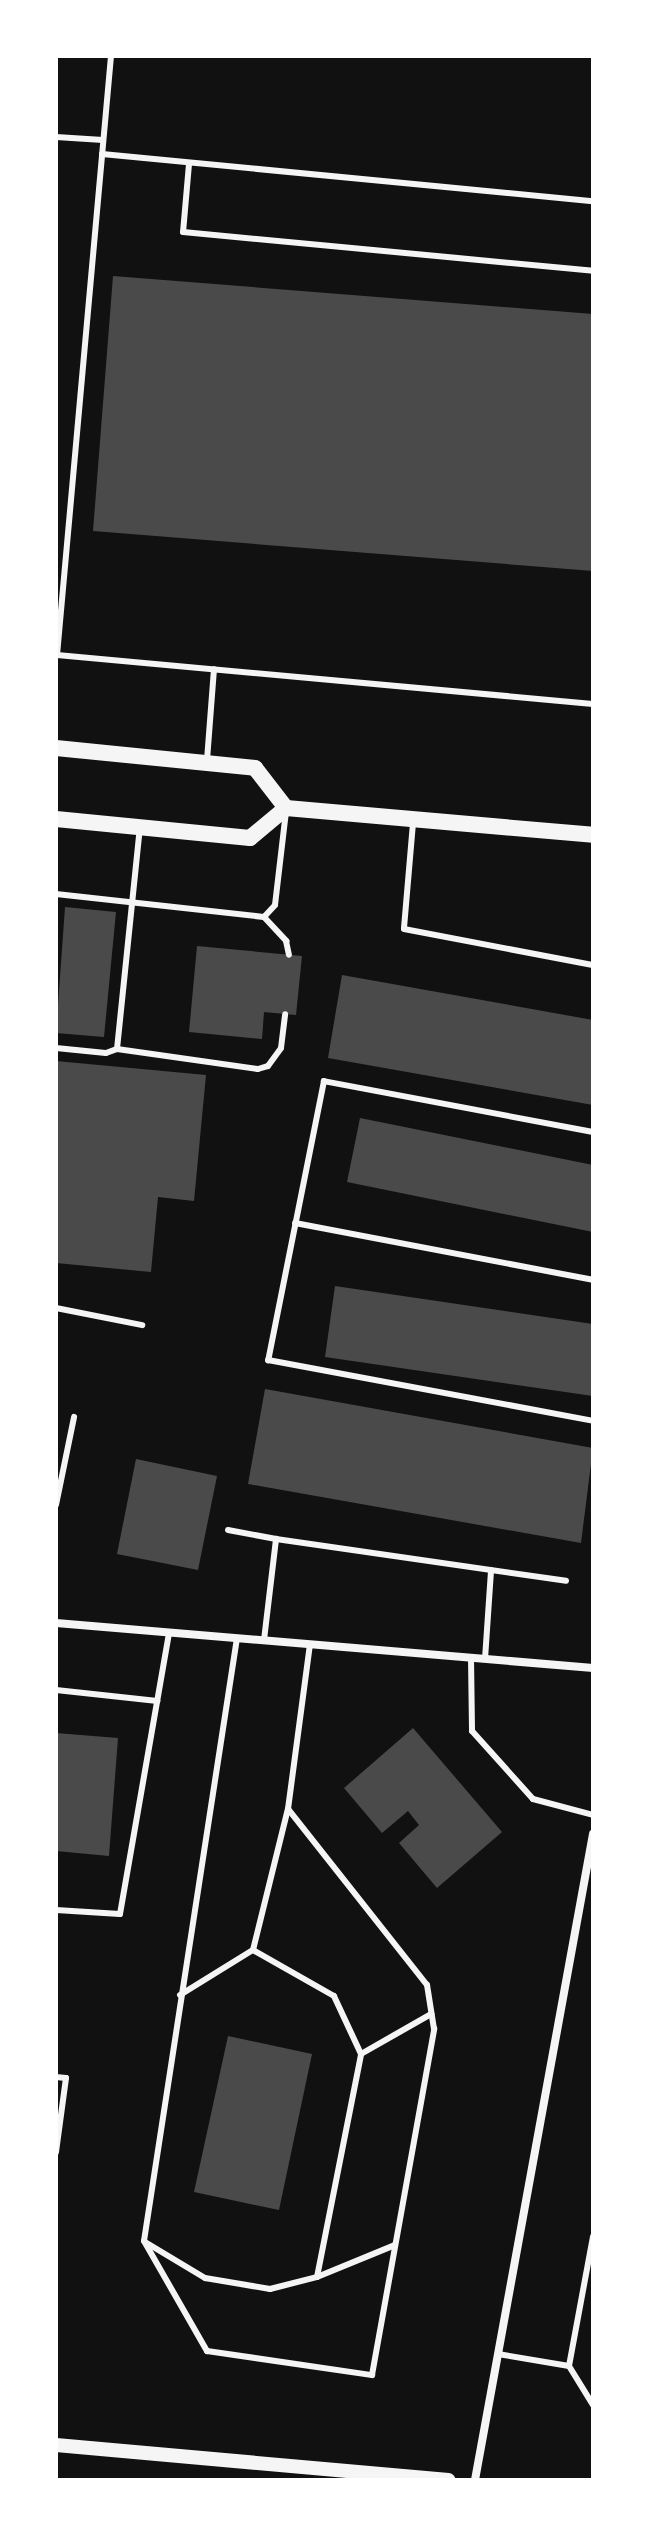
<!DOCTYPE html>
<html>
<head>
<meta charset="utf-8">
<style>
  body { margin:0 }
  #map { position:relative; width:649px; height:2536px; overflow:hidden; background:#111; font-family:Mulish,sans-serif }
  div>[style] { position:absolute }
  .building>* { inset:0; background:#4a4a4a }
  .service>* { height:6px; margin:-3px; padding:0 3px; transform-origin:3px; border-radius:3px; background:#f5f5f5 }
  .minor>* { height:8px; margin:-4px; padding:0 4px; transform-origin:4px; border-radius:4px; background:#f5f5f5 }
  .tertiary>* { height:14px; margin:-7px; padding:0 7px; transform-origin:7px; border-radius:7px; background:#f5f5f5 }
  .secondary>* { height:16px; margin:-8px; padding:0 8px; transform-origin:8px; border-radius:8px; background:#f5f5f5 }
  span { translate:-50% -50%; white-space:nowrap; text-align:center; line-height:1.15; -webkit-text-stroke:6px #fff; paint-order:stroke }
  .frame { position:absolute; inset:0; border:58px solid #fff; pointer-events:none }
</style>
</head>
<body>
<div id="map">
  <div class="building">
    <div style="clip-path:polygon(113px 276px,593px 314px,593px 571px,93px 531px)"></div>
    <div style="clip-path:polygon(65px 907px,116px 912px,104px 1037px,56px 1033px)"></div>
    <div style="clip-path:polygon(197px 946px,302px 956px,296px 1015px,264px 1012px,262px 1039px,189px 1032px)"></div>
    <div style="clip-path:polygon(342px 975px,593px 1020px,593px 1105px,328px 1058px)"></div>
    <div style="clip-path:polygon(56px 1061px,206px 1075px,194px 1201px,158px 1197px,151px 1272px,56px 1263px)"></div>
    <div style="clip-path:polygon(360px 1118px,593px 1165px,593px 1232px,347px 1182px)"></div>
    <div style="clip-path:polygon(335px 1286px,593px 1324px,593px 1396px,325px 1357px)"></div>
    <div style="clip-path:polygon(265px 1389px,593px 1448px,581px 1543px,248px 1484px)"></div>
    <div style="clip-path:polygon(136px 1459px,217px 1476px,198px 1570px,117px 1554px)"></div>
    <div style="clip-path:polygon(413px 1728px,502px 1832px,437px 1888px,399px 1843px,419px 1825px,408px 1811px,382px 1833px,344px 1788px)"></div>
    <div style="clip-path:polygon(56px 1733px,118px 1738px,109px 1856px,56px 1851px)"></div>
    <div style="clip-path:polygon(228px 2036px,312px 2054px,279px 2210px,194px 2192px)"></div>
  </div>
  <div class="service">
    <div style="left:111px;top:56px;width:601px;rotate:95.15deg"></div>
    <div style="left:57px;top:655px;width:538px;rotate:5.22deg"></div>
    <div style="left:56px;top:137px;width:47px;rotate:3.7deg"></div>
    <div style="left:102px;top:154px;width:493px;rotate:5.5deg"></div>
    <div style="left:189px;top:164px;width:68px;rotate:95deg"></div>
    <div style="left:183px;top:232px;width:412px;rotate:5.4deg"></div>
    <div style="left:207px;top:760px;width:91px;rotate:-85.6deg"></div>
    <div style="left:413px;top:823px;width:106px;rotate:94.9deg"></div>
    <div style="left:404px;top:929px;width:192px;rotate:10.8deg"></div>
    <div style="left:56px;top:894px;width:209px;rotate:6.3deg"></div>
    <div style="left:264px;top:917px;width:16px;rotate:-47deg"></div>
    <div style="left:275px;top:905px;width:95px;rotate:-83.3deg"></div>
    <div style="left:264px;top:917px;width:33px;rotate:47deg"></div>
    <div style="left:286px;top:941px;width:14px;rotate:78deg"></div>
    <div style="left:56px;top:1048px;width:50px;rotate:5.7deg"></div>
    <div style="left:106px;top:1053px;width:12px;rotate:-20deg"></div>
    <div style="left:117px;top:1049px;width:222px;rotate:-84.1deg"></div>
    <div style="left:117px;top:1049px;width:142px;rotate:8.1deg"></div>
    <div style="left:258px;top:1069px;width:10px;rotate:-17deg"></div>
    <div style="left:268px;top:1066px;width:22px;rotate:-54deg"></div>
    <div style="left:281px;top:1048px;width:34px;rotate:-83deg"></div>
    <div style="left:593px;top:1132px;width:274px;rotate:-169.3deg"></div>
    <div style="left:324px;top:1081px;width:285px;rotate:101.3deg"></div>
    <div style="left:268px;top:1360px;width:331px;rotate:10.6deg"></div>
    <div style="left:295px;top:1223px;width:303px;rotate:10.8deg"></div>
    <div style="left:56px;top:1308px;width:88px;rotate:11.2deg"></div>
    <div style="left:56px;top:1505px;width:90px;rotate:-78.4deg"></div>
    <div style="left:228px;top:1530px;width:49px;rotate:10.6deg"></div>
    <div style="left:237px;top:1638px;width:610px;rotate:98.77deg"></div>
    <div style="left:144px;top:2241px;width:127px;rotate:60.2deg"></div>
    <div style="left:207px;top:2351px;width:167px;rotate:8.3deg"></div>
    <div style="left:372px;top:2375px;width:352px;rotate:-79.8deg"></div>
    <div style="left:434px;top:2029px;width:45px;rotate:-99deg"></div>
    <div style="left:427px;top:1985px;width:224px;rotate:-128.3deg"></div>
    <div style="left:264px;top:1640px;width:102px;rotate:-83.2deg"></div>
    <div style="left:276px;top:1539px;width:293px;rotate:8.2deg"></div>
    <div style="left:471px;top:1658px;width:73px;rotate:89.2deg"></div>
    <div style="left:472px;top:1731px;width:91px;rotate:48.1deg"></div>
    <div style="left:533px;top:1799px;width:62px;rotate:14.9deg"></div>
    <div style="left:485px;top:1659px;width:89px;rotate:-86.1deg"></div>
    <div style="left:56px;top:1690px;width:102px;rotate:6.2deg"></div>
    <div style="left:56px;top:1910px;width:64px;rotate:3.6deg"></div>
    <div style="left:120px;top:1914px;width:286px;rotate:-80.1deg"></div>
    <div style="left:180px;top:1995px;width:86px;rotate:-31.7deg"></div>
    <div style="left:253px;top:1950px;width:145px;rotate:-76.1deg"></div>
    <div style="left:288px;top:1809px;width:166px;rotate:-82.4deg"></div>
    <div style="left:361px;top:2054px;width:81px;rotate:-29.7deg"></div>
    <div style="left:56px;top:2077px;width:10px;rotate:6deg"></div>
    <div style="left:66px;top:2078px;width:75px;rotate:97.7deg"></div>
    <div style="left:145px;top:2242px;width:70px;rotate:31deg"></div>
    <div style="left:205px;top:2278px;width:66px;rotate:9.6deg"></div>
    <div style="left:270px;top:2289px;width:49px;rotate:-14.3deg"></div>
    <div style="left:317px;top:2277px;width:227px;rotate:-78.8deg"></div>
    <div style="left:361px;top:2054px;width:64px;rotate:-115deg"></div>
    <div style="left:334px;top:1996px;width:93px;rotate:-150.4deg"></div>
    <div style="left:317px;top:2277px;width:84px;rotate:-22.3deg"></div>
    <div style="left:498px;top:2354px;width:72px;rotate:9.6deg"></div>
    <div style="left:569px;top:2366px;width:132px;rotate:-79.5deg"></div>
    <div style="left:569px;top:2366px;width:46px;rotate:58.4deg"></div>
  </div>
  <div class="minor">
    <div style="left:56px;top:1623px;width:539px;rotate:4.79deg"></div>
    <div style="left:475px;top:2480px;width:657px;rotate:-79.65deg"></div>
  </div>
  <div class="tertiary">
    <div style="left:56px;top:2445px;width:394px;rotate:5.1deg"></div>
  </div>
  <div class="secondary">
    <div style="left:56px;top:748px;width:200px;rotate:5.7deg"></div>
    <div style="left:255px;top:768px;width:51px;rotate:52.2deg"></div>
    <div style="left:56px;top:819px;width:195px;rotate:5.6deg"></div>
    <div style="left:250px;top:838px;width:47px;rotate:-39.8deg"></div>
    <div style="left:286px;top:808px;width:308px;rotate:5deg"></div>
  </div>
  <div class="frame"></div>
</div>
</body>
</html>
